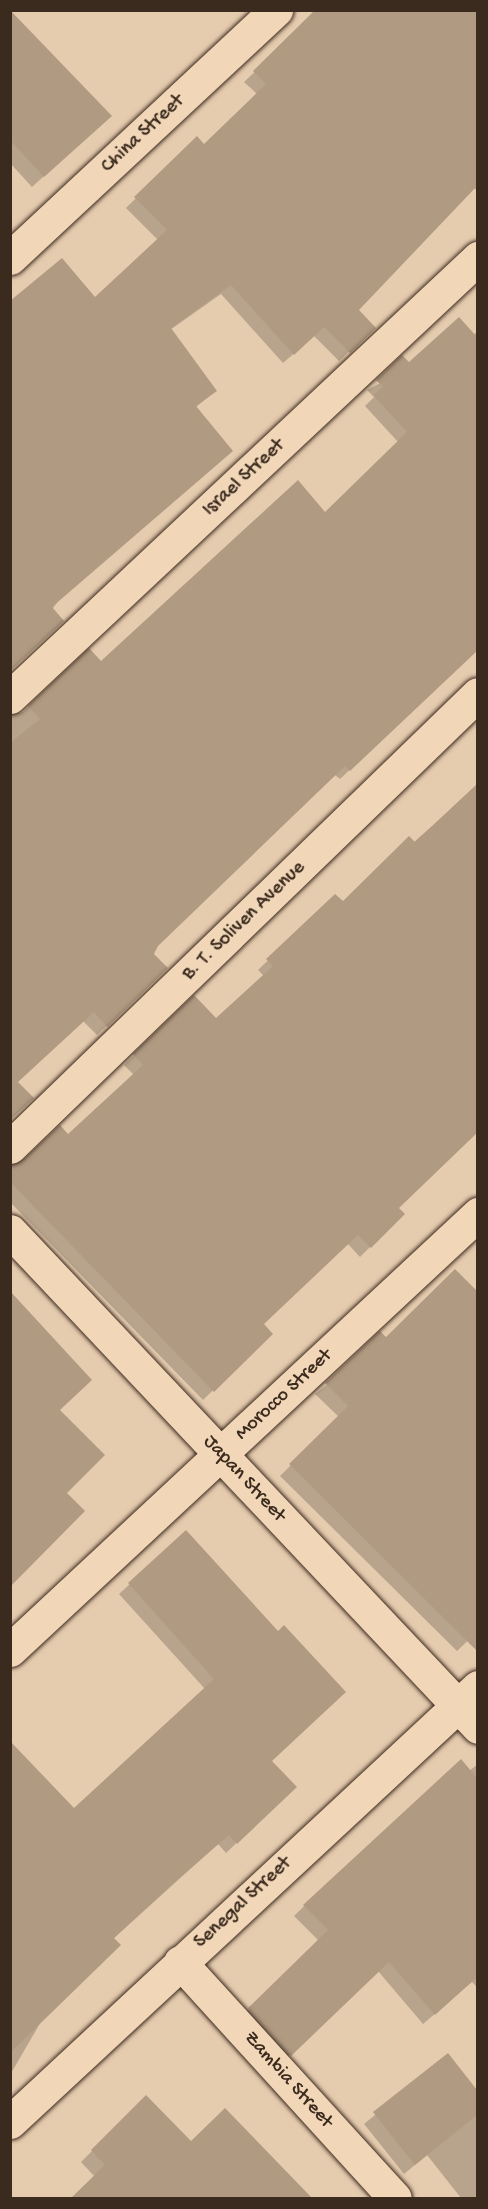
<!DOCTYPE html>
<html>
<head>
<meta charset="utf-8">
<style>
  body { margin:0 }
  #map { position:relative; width:488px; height:2209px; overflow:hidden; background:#e6ccaf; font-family:"Gochi Hand",sans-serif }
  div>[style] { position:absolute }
  .shadow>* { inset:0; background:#0003 }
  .building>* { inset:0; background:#b19a82 }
  .roads { filter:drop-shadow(0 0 2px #3b2a1e) drop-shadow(0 0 2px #3b2a1e) }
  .minor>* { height:33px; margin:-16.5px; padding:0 16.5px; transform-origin:16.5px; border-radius:16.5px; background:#f1d7b8 }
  span { translate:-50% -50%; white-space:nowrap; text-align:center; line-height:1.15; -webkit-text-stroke:6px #f1d7b8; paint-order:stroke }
  .street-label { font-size:20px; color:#3b2a1e }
  .frame { position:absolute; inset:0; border:12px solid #3b2a1e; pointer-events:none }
</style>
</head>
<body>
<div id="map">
  <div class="shadow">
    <div style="clip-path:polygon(321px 10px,478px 10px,478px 192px,474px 188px,357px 310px,364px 337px,339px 361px,314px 336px,283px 363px,221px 294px,170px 330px,215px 391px,195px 408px,10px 669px,95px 299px,158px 240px,126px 208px,197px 138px,204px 146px,257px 94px,244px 82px)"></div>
    <div style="clip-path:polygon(10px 11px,99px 126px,32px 187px,10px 163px)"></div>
    <div style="clip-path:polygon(478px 332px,478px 649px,340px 779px,335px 775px,157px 946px,153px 954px,166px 968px,97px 1035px,83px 1021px,17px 1082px,10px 1119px,10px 715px,23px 712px,89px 650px,101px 663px,325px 514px,399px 443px,365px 406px,374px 397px,367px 390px)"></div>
    <div style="clip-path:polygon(478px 786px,478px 1086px,449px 1112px,397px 1208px,403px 1214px,360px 1257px,347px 1243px,262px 1324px,271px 1334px,203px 1400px,10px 1202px,10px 1166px,68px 1136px,134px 1075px,124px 1065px,194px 997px,216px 1021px,264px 976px,258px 970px,335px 896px,343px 904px)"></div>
    <div style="clip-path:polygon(455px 1271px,478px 1293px,478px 1631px,457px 1651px,280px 1476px,339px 1417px,315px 1394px,386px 1339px)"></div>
    <div style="clip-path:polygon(186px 1532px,270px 1761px,295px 1787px,226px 1853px,218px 1844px,113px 1939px,42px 2020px,10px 2075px,10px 1743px,74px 1810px,205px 1689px,119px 1594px)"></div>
    <div style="clip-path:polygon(478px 1764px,478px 1988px,472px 1982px,423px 2024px,378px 1971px,279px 2065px,238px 2020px,319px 1941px,294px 1916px,337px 1874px)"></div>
    <div style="clip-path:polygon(448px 2055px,478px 2092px,478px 2198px,461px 2198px,427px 2155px,404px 2174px,364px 2124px)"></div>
    <div style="clip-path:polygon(146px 2097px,191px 2143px,95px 2177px,81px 2162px)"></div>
  </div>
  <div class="building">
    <div style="clip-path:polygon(10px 10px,112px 116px,44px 177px,10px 140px)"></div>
    <div style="clip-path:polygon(315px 10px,477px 10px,477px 186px,359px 310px,376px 328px,350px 353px,324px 327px,294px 355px,231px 285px,171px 328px,217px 391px,196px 406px,233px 451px,52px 607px,64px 621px,10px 671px,10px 301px,62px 258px,95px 297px,167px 230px,134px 197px,197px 136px,204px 144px,266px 84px,253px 71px)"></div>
    <div style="clip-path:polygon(459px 317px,477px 337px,477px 651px,350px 771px,345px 766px,158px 946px,154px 954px,168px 968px,107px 1027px,94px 1012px,18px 1082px,34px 1098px,10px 1120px,10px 743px,40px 719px,28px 706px,89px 648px,101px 661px,298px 480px,325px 512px,407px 432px,373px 395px,383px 387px,376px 380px,402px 355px,409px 362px)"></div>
    <div style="clip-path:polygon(477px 784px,477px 1133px,399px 1208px,405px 1214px,371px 1248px,358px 1235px,264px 1324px,273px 1334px,214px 1392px,10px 1182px,10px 1165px,23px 1160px,60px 1125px,68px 1134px,143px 1065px,133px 1054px,194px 995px,216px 1018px,273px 966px,266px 959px,335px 894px,343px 901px,409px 836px,415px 842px)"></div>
    <div style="clip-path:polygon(455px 1269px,477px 1291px,477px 1651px,289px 1464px,348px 1406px,325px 1383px,380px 1331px,386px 1337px)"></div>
    <div style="clip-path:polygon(10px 1291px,92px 1380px,60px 1410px,105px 1455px,67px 1493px,85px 1511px,10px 1587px)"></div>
    <div style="clip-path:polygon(186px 1530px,278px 1631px,284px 1625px,346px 1692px,272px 1761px,297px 1787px,237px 1844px,229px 1835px,170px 1886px,114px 1938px,121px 1945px,10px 2053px,10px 1741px,74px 1808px,214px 1679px,128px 1583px)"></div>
    <div style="clip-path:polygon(461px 1759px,477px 1778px,477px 1977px,435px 2015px,389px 1962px,291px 2056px,248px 2008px,328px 1930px,303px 1905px)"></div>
    <div style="clip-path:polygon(448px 2053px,477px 2090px,477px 2115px,415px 2165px,373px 2112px)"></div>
    <div style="clip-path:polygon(146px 2095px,191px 2141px,225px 2108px,313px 2199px,70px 2199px,105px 2165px,91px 2150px)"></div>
  </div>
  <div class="roads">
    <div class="minor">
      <div style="left:10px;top:258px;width:364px;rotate:-43deg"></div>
      <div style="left:10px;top:697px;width:642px;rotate:-43.17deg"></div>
      <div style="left:10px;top:1147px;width:651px;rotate:-44.07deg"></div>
      <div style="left:10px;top:1231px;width:682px;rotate:46.66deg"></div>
      <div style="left:10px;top:1650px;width:640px;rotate:-42.97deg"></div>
      <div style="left:180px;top:1962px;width:319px;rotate:47.7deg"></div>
      <div style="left:10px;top:2122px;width:639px;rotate:-42.91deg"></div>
    </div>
  </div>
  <div class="street-label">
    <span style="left:143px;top:134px;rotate:-43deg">China Street</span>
    <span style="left:244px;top:478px;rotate:-43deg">Israel Street</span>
    <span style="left:244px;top:921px;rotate:-44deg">B. T. Soliven Avenue</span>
    <span style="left:284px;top:1395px;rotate:-43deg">Morocco Street</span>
    <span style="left:244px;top:1479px;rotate:47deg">Japan Street</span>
    <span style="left:243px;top:1903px;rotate:-43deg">Senegal Street</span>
    <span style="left:288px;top:2080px;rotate:48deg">Zambia Street</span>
  </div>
  <div class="frame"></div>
</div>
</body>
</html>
